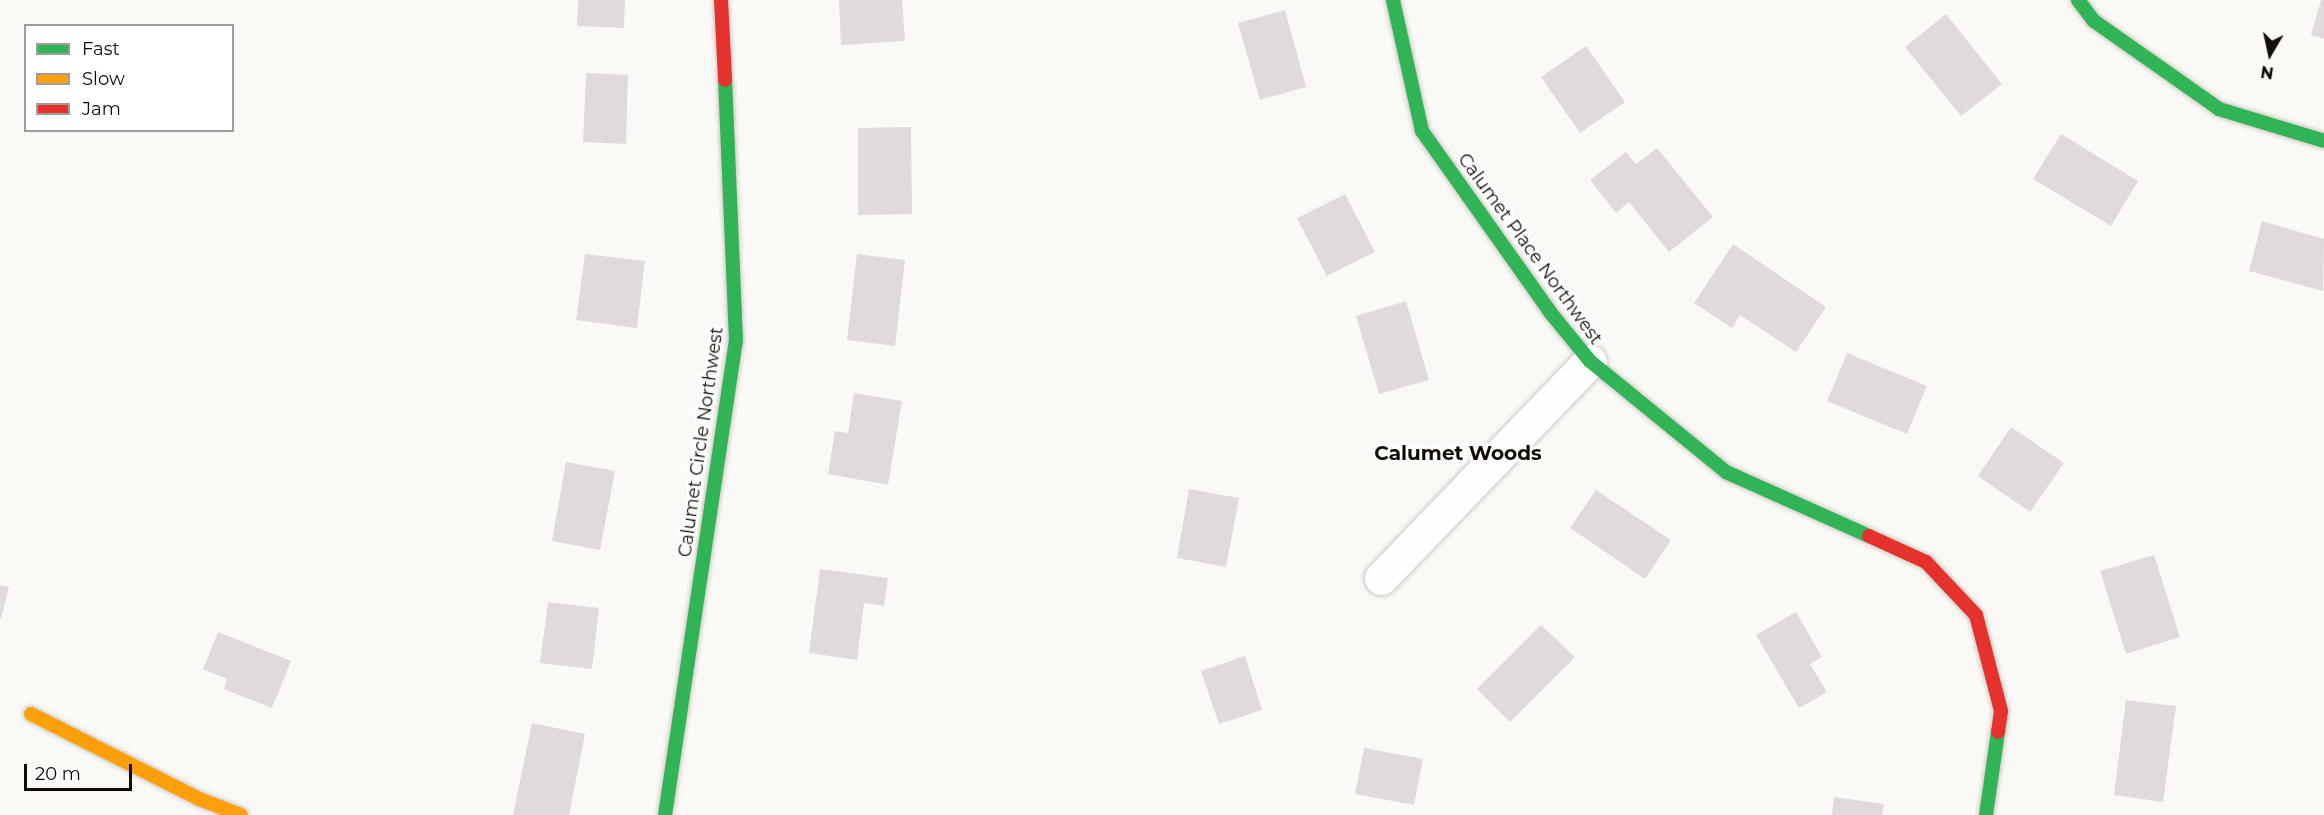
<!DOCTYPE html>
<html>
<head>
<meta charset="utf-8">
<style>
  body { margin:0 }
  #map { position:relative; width:2324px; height:815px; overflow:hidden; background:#fbf9f6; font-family:Montserrat,sans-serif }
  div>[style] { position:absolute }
  .building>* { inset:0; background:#e0dadd }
  .roads { filter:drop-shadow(0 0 2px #cdcac3) drop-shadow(0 0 2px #cdcac3) }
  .street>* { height:33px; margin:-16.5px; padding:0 16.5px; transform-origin:16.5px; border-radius:16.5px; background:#fefefe }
  .fast>* { height:14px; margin:-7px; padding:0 7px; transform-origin:7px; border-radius:7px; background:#30b455 }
  .slow>* { height:14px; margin:-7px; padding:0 7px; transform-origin:7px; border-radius:7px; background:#ff9f0a }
  .jam>* { height:14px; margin:-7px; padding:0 7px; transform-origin:7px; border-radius:7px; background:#e5322d }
  span { translate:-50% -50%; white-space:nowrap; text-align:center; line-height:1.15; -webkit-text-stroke:6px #fff; paint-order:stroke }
  .street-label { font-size:18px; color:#100b03 }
  .neighbourhood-label { font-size:20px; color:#100b03; font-weight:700 }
  .legend { position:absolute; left:24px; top:24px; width:210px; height:108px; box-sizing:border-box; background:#fff; border:2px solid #9f9d9a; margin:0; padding:8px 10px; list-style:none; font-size:18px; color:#100b03 }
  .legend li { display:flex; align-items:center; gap:12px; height:30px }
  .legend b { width:30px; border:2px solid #9f9d9a }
  .north { position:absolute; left:2240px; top:24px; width:60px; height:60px; -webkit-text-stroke:4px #fff; paint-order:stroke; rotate:189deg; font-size:16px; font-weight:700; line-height:24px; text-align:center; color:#100b03 }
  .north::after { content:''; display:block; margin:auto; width:21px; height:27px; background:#100b03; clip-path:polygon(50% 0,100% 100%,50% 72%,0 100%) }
  .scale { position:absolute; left:24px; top:764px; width:108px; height:27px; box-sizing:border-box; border:3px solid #100b03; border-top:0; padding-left:8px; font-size:18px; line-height:21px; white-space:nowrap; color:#100b03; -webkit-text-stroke:4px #fff; paint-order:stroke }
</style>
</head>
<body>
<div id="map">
  <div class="building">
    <div style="clip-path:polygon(578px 0,625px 0,624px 28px,577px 26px)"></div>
    <div style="clip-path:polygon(839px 0,902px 0,905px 41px,841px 45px)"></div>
    <div style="clip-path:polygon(2321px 0,2324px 0,2324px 39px,2311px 35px)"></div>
    <div style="clip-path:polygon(1285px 10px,1306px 87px,1260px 100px,1238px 23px)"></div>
    <div style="clip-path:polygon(1946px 14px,2002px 84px,1961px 116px,1905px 47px)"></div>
    <div style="clip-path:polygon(1586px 46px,1625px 102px,1580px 133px,1541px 77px)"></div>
    <div style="clip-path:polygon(586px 73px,628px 75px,626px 144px,583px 142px)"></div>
    <div style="clip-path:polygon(911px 127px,912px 214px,858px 215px,858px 128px)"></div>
    <div style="clip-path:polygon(2061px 134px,2138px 181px,2111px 226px,2033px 179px)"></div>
    <div style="clip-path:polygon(1657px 148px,1713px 217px,1669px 252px,1629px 202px,1616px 213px,1590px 180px,1626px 152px,1636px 164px)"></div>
    <div style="clip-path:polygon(1345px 194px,1375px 252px,1327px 276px,1297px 218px)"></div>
    <div style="clip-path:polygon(2262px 221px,2324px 239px,2323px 291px,2249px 271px)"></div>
    <div style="clip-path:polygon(1733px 244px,1826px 307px,1796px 352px,1740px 315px,1732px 328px,1694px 303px)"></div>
    <div style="clip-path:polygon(585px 254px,645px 261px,637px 328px,576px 320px)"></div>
    <div style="clip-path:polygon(857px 254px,905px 260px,895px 346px,847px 340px)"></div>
    <div style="clip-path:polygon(1406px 301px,1429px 380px,1379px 394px,1356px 316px)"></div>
    <div style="clip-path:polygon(1847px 353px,1927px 386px,1907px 434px,1827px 401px)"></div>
    <div style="clip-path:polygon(854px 393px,902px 401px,888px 485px,828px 474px,835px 431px,848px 433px)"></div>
    <div style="clip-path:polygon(2011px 427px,2064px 463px,2030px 512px,1978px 476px)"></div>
    <div style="clip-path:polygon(566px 462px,615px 471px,600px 550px,552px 541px)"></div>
    <div style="clip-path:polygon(1189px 489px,1239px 498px,1226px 567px,1177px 558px)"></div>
    <div style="clip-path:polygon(1596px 490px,1671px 540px,1645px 579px,1570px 528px)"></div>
    <div style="clip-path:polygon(2154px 555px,2180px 637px,2126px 654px,2100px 571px)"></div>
    <div style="clip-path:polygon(820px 569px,888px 578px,884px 606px,864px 603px,857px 660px,809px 653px)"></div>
    <div style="clip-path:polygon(0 585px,9px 587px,1px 619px,0 619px)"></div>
    <div style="clip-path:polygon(548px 602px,599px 608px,592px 669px,540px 663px)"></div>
    <div style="clip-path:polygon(1796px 612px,1822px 657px,1810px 664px,1827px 692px,1799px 708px,1756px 635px)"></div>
    <div style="clip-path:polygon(1541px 625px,1575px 657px,1510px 722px,1477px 689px)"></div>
    <div style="clip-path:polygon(218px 632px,291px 661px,272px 708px,224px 689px,227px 679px,203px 669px)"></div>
    <div style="clip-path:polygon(1245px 656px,1262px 710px,1219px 724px,1201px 671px)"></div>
    <div style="clip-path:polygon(2126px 700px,2176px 706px,2163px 802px,2114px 795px)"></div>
    <div style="clip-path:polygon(532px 723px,585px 734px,569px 815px,513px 815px)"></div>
    <div style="clip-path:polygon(1364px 748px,1423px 759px,1414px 805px,1355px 794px)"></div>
    <div style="clip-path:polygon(1834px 797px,1884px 804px,1882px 815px,1832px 815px)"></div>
  </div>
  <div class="roads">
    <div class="street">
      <div style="left:1381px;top:578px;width:301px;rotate:-46.1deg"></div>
    </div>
    <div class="fast">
      <div style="left:1393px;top:0;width:134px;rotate:77.5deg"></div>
      <div style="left:1422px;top:131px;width:222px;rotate:54.7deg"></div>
      <div style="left:1550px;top:312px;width:63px;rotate:50.8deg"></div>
      <div style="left:1590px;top:361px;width:176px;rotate:39.2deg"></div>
      <div style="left:1726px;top:472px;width:157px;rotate:24.1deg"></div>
      <div style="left:2078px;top:0;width:26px;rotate:53deg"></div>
      <div style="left:2094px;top:21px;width:153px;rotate:35.1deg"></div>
      <div style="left:2219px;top:109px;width:110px;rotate:16.9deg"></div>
      <div style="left:665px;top:815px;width:479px;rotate:-81.5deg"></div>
      <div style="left:736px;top:341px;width:261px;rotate:-92.4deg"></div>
      <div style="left:1986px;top:815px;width:84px;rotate:-81.8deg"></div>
    </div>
    <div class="slow">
      <div style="left:31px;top:714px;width:188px;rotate:26.8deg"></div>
      <div style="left:199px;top:799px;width:45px;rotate:20.9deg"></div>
    </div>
    <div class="jam">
      <div style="left:721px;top:0;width:80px;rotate:87.1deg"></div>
      <div style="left:1869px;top:536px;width:63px;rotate:24.5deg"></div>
      <div style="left:1926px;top:562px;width:73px;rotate:46.7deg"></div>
      <div style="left:1976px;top:615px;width:99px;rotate:75.4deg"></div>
      <div style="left:2001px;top:711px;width:21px;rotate:98deg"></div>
    </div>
  </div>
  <div class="street-label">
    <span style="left:1530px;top:249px;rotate:54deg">Calumet Place Northwest</span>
    <span style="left:701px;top:442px;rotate:-82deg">Calumet Circle Northwest</span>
  </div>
  <div class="neighbourhood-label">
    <span style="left:1458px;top:453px">Calumet Woods</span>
  </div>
  <ul class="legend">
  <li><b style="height:8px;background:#30b455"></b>Fast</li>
  <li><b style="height:8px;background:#ff9f0a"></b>Slow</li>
  <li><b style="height:8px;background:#e5322d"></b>Jam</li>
  </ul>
  <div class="north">N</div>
  <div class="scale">20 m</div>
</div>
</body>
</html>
